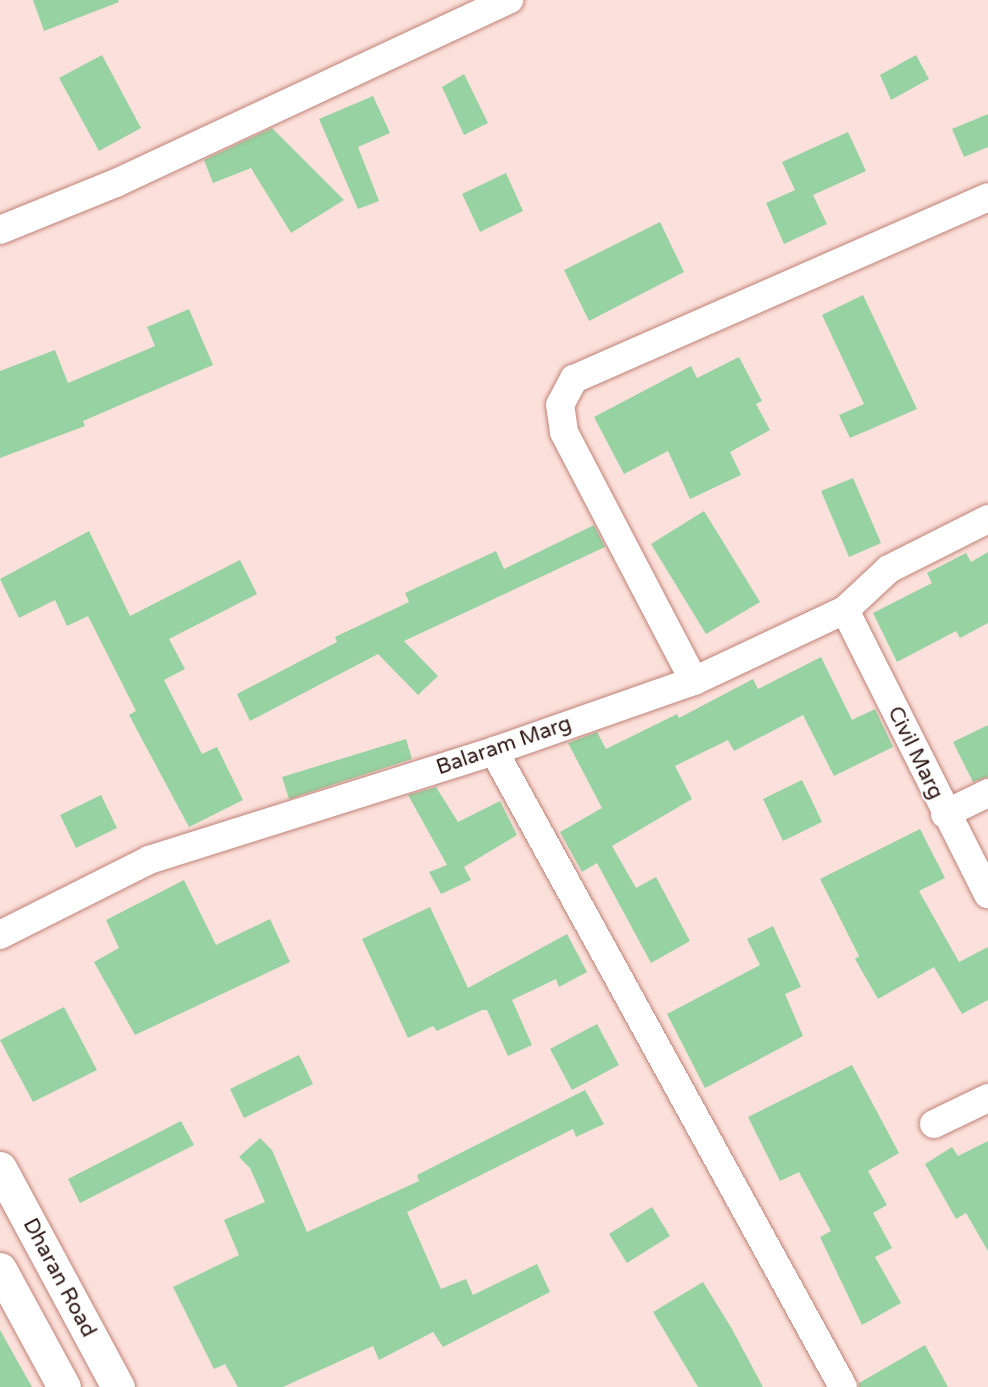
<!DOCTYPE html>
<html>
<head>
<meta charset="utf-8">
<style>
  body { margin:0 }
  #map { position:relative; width:988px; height:1387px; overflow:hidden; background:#fce0db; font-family:"Varela Round",sans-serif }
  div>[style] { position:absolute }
  .building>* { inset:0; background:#97d2a2 }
  .roads { filter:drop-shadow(0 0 2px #bf8277) drop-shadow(0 0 2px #bf8277) }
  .street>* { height:28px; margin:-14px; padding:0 14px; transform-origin:14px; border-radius:14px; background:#fff }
  .primary>* { height:33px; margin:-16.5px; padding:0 16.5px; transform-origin:16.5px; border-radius:16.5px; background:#fff }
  span { translate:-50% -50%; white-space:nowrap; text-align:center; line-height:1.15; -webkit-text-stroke:4.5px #fff; paint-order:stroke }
  .street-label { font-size:21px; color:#2b1410 }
</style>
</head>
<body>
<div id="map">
  <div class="building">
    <div style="clip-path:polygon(33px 0,118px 0,119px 2px,44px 31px)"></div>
    <div style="clip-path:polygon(102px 55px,141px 128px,99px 151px,59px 78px)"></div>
    <div style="clip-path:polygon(916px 55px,929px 79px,891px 100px,880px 75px)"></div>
    <div style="clip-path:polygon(464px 74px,488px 123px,464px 135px,442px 87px)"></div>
    <div style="clip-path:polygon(373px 96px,390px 133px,358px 147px,379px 201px,358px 209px,319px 119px)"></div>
    <div style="clip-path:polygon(988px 114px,988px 147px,964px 157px,952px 129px)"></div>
    <div style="clip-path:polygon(272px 128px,344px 200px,291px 233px,251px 168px,213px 183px,204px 160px)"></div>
    <div style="clip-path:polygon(848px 132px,866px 171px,813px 195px,827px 224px,784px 244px,766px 203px,795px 190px,782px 162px)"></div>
    <div style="clip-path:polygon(506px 173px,523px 211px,480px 232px,462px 194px)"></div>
    <div style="clip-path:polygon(660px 222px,684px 272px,589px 321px,564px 270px)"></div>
    <div style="clip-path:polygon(863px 295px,917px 409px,850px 438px,839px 415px,864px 404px,822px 315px)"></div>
    <div style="clip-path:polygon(189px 309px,213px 365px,83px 421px,85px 426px,0 458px,0 371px,55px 350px,68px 383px,155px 346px,147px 327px)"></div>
    <div style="clip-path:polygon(739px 357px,762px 401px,756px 404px,770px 430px,730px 452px,741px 475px,690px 499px,668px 451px,624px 474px,594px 417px,691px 366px,697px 378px)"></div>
    <div style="clip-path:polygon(853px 478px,881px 543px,849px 557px,821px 491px)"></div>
    <div style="clip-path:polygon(704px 511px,760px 602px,706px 634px,651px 544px)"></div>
    <div style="clip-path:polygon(594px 525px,605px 547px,404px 641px,438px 676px,418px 695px,378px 654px,250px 721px,237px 694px,337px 642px,335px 637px,409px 602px,405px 593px,496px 551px,504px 569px)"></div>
    <div style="clip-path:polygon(89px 531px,130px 616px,240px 560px,257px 594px,169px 639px,185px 669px,164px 680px,202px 754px,217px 747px,243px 800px,189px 827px,129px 715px,136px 711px,88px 616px,67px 626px,55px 600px,19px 618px,0 579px)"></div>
    <div style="clip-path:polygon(988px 552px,988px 623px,960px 638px,956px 631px,897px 662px,873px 613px,932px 583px,927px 573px,966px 553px,971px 562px)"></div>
    <div style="clip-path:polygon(821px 657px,852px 720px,875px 709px,893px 747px,834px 776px,803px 715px,734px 751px,728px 740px,675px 766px,692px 799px,612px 846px,636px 888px,656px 877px,690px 941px,651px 963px,597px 863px,582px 872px,560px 832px,602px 808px,568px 743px,597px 732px,606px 749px,677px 714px,679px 718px,753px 679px,758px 689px)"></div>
    <div style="clip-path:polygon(988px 725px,988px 777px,973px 782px,953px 742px)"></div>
    <div style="clip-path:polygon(406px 739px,412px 759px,289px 799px,282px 777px)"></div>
    <div style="clip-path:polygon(802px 780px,822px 822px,783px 841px,763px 799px)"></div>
    <div style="clip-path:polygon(436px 787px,458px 822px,500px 801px,517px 835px,464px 867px,471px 880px,441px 894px,429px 872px,447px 865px,408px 795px)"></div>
    <div style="clip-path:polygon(101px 795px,117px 828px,76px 848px,60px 815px)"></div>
    <div style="clip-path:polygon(920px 829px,945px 878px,919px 891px,959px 962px,988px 947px,988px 1000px,962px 1014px,934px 967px,878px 999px,855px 959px,859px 956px,820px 879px)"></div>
    <div style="clip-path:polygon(184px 880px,216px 945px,270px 919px,290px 962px,135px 1035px,94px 962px,119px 948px,106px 920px)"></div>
    <div style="clip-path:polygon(430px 907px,468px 988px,567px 934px,587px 972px,559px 987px,556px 979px,512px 1000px,532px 1045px,508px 1056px,487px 1010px,482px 1010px,437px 1031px,433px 1026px,408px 1038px,362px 939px)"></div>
    <div style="clip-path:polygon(773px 926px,801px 987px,785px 994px,803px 1036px,705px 1088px,667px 1014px,760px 965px,747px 939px)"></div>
    <div style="clip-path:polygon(64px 1007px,97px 1070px,33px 1102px,0 1040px)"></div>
    <div style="clip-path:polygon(597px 1024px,619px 1065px,572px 1090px,550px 1049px)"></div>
    <div style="clip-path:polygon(299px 1055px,313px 1084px,244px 1118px,230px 1089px)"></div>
    <div style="clip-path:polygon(852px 1065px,899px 1153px,868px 1171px,887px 1205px,873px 1213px,892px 1248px,875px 1257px,901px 1303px,862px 1325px,820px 1237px,831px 1231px,799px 1172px,780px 1181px,748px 1117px)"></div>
    <div style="clip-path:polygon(585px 1090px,604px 1124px,576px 1137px,573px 1129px,407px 1212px,441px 1289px,466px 1279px,473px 1295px,537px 1264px,550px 1292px,443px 1347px,433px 1332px,379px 1360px,373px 1346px,283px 1387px,238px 1387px,225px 1364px,214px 1369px,173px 1287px,239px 1255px,224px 1220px,265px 1202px,250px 1168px,239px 1157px,260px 1138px,272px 1150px,307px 1232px,419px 1181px,417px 1175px)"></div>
    <div style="clip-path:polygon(181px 1121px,194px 1145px,80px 1203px,68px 1179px)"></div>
    <div style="clip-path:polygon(988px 1141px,988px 1251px,966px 1213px,956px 1219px,925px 1164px,952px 1147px,958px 1156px)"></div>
    <div style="clip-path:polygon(652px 1207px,670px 1236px,627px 1263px,609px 1234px)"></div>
    <div style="clip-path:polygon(703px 1282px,732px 1329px,763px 1387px,698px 1387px,653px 1312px)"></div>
    <div style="clip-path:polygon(0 1330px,32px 1387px,0 1387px)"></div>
    <div style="clip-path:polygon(925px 1345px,948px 1387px,859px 1387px,859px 1383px)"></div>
  </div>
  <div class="roads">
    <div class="street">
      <div style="left:0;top:230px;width:125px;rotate:-22.1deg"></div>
      <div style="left:116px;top:183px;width:434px;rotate:-25deg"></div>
      <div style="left:845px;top:610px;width:318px;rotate:63.3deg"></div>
      <div style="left:694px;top:681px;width:281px;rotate:-117.6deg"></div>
      <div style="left:564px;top:432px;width:27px;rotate:-98deg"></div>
      <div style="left:560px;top:405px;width:30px;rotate:-62deg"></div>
      <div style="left:574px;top:379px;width:452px;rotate:-23.7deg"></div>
      <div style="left:494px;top:751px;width:725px;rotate:61.24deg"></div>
      <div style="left:945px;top:814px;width:48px;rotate:-26deg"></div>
      <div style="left:0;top:935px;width:167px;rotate:-26.7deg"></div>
      <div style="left:149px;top:860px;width:362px;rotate:-17.5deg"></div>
      <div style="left:494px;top:751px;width:212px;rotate:-19.3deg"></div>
      <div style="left:694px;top:681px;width:167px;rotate:-25.2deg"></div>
      <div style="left:845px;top:610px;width:60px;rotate:-43deg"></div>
      <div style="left:889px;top:569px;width:111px;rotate:-26.8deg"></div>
      <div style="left:934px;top:1124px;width:60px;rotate:-25.7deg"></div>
    </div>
    <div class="primary">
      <div style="left:0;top:1168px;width:249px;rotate:61.7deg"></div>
      <div style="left:0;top:1269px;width:134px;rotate:61.5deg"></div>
    </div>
  </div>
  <div class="street-label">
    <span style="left:504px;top:746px;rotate:-19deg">Balaram Marg</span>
    <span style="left:915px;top:753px;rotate:64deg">Civil Marg</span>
    <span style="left:59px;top:1278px;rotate:62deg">Dharan Road</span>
  </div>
</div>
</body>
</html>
